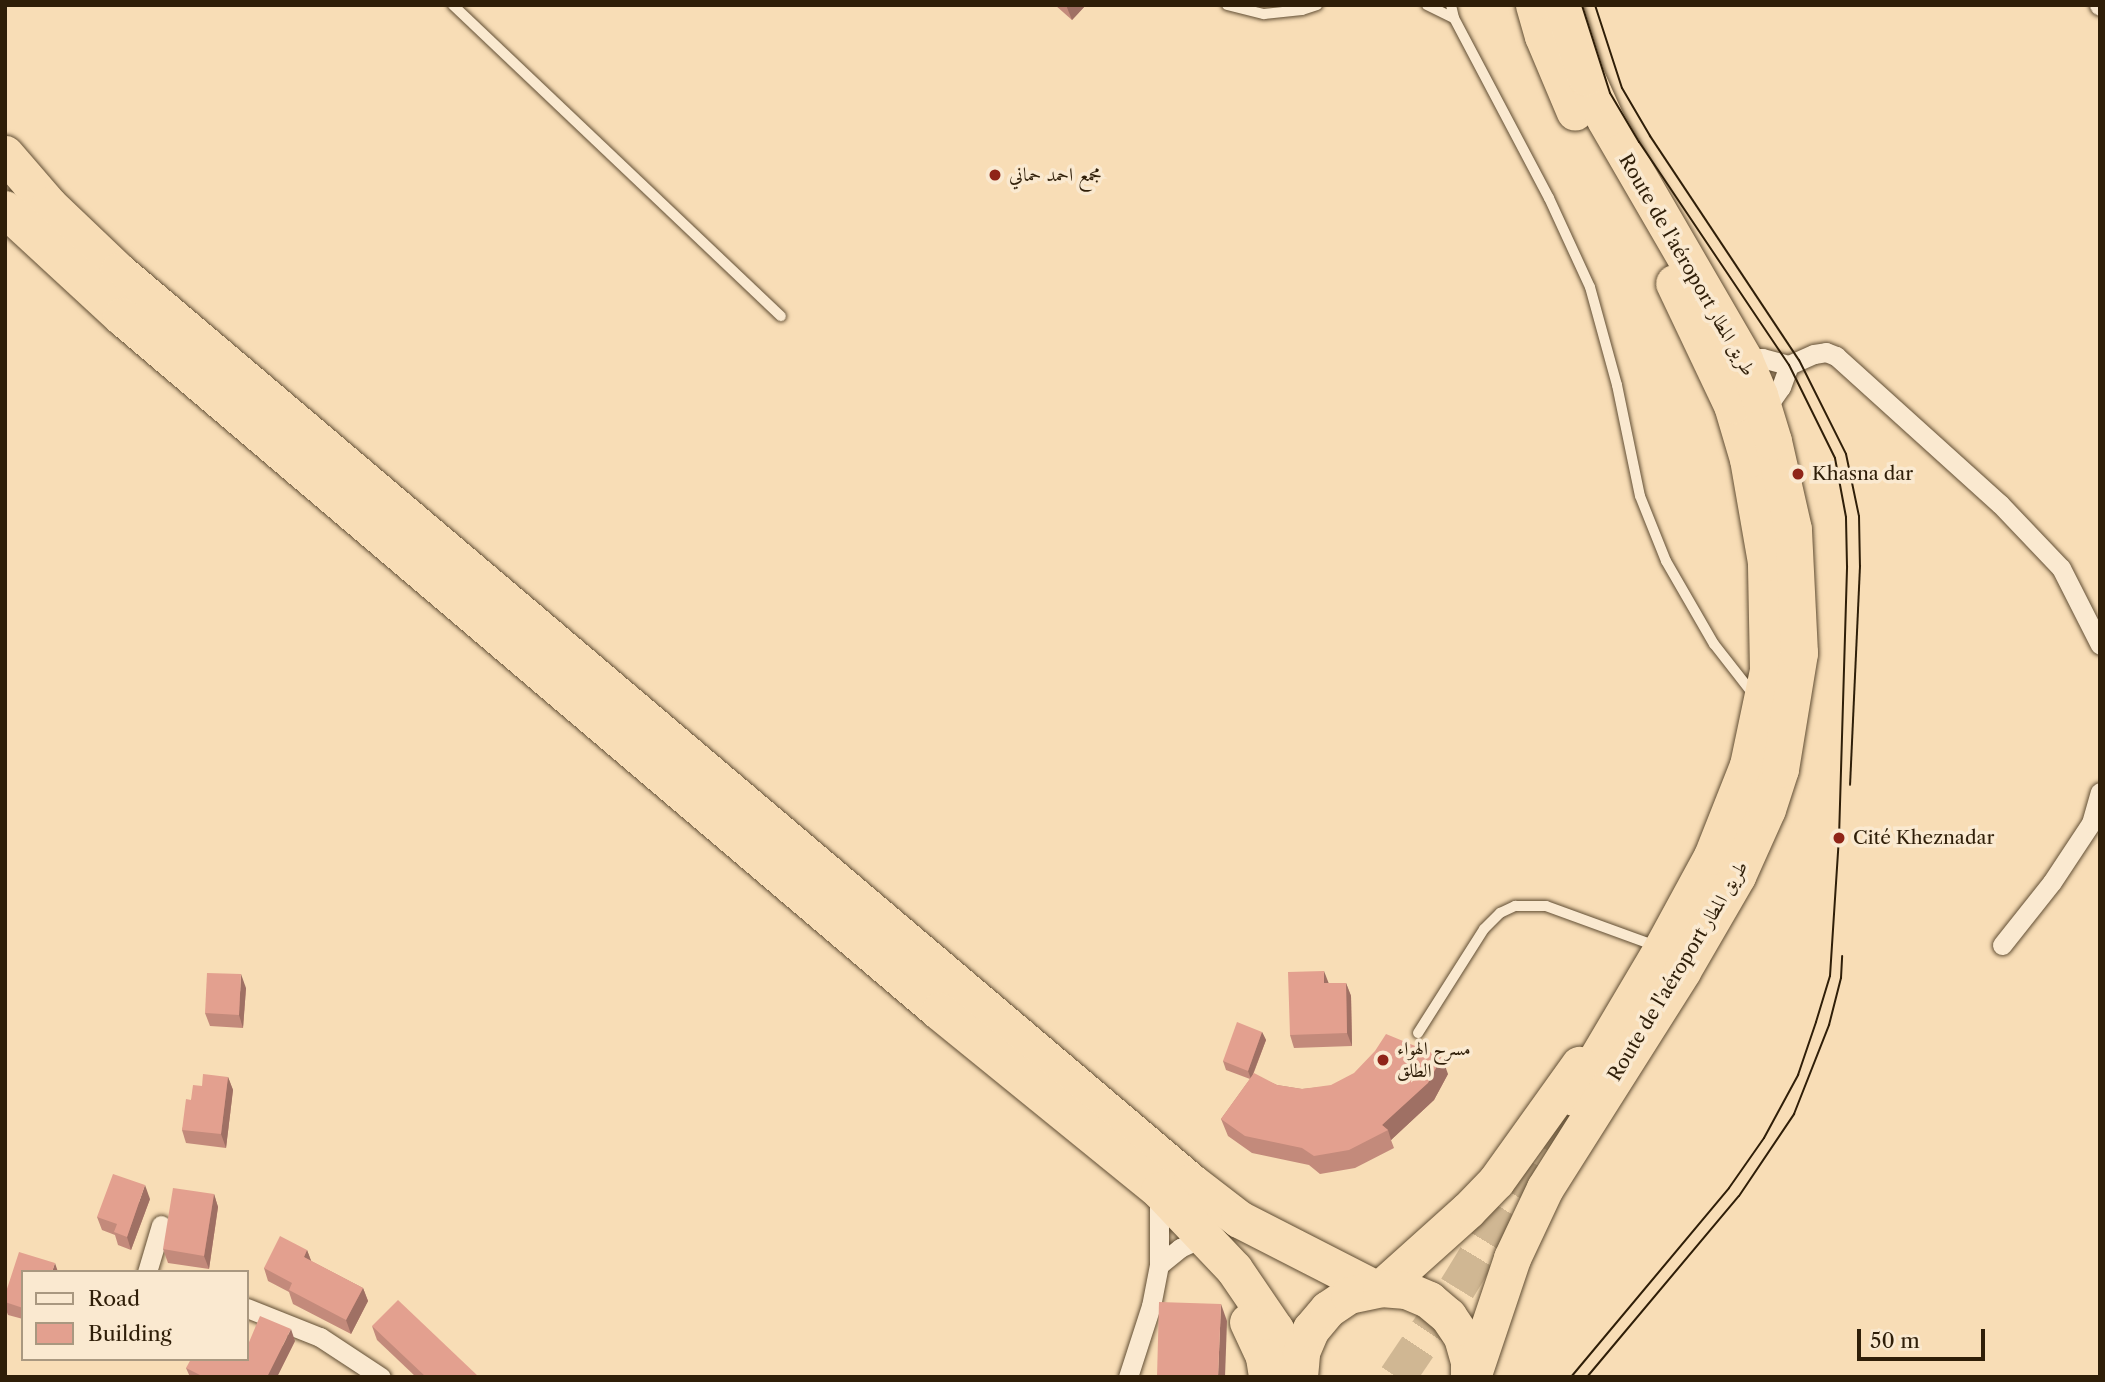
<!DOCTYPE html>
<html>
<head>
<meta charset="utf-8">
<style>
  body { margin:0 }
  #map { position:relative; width:2105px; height:1382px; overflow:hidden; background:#f8ddb6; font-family:"Libre Caslon Text",Amiri,serif }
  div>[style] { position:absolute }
  .highway-tunnel>* { height:37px; margin-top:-18.5px; transform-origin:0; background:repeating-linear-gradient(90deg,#d0b793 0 37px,transparent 0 55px) }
  .roads { filter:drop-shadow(0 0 2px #614e34) drop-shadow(0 0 2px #614e34) }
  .lane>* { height:10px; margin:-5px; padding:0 5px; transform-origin:5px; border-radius:5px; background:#fae9d0 }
  .street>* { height:19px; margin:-9.5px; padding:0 9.5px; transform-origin:9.5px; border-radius:9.5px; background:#fae9d0 }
  .highway>* { height:37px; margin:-18.5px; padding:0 18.5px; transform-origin:18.5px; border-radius:18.5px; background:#f8ddb6 }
  .tram>* { height:2px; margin:-1px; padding:0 1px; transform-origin:1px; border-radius:1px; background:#2f1e08 }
  .wall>* { inset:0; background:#c38a7b }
  .shaded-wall>* { inset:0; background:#9f7064 }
  .building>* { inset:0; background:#e3a08f }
  .dots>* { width:19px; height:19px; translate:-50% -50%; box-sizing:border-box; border:4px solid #fae9d0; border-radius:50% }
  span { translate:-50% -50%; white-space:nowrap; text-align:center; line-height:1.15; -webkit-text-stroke:7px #fae9d0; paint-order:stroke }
  .poi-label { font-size:19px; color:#2f1e08 }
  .left { translate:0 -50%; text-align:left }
  .street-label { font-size:19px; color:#2f1e08 }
  .frame { position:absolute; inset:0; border:7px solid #2f1e08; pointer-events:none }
  .legend { position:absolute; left:21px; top:1270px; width:228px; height:91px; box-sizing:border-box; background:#fae9d0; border:2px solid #a99880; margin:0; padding:9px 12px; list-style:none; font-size:21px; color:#2f1e08 }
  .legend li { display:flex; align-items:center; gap:14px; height:35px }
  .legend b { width:35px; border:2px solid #a99880 }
  .scale { position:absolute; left:1857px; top:1329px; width:128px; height:32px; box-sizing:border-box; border:4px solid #2f1e08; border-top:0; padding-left:9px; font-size:21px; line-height:24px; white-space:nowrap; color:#2f1e08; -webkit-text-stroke:5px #fae9d0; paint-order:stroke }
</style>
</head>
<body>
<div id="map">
  <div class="highway-tunnel">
    <div style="left:1397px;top:1377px;width:107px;rotate:-56deg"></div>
    <div style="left:1457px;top:1288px;width:217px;rotate:-58.6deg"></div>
  </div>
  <div class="roads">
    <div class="lane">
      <div style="left:453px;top:5px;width:452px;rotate:43.5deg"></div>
      <div style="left:1227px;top:5px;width:38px;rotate:14deg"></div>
      <div style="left:1264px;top:14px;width:38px;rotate:-6deg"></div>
      <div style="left:1302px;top:10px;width:16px;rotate:-18deg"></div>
      <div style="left:1427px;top:5px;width:30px;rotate:26deg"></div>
      <div style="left:1451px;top:5px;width:13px;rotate:77deg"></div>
      <div style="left:1454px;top:18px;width:204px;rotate:62.2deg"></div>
      <div style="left:1549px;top:198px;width:98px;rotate:65.3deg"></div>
      <div style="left:1590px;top:287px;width:102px;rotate:74.6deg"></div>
      <div style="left:1617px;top:385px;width:113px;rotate:78.3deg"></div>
      <div style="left:1640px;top:496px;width:70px;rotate:68.2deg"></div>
      <div style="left:1666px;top:561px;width:96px;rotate:60deg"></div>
      <div style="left:1714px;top:644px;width:63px;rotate:52deg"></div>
      <div style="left:1418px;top:1033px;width:123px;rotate:-57.6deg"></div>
      <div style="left:1484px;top:929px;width:23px;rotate:-45deg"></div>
      <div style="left:1500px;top:913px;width:17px;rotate:-25deg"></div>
      <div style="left:1515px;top:906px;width:31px"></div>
      <div style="left:1546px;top:906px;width:117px;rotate:20deg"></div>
    </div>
    <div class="street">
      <div style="left:2099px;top:5px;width:1px;rotate:45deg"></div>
      <div style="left:1744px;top:359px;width:18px;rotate:-3deg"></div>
      <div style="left:1762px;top:358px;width:28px;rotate:15deg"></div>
      <div style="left:1764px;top:411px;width:29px;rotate:-55deg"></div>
      <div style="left:1781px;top:387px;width:23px;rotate:-70deg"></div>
      <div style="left:1789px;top:365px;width:27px;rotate:-24deg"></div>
      <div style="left:1814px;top:354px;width:12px;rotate:-9deg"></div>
      <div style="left:1826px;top:352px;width:11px;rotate:22deg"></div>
      <div style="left:1836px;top:356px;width:221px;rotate:42.1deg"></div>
      <div style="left:2000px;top:504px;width:88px;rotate:46.4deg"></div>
      <div style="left:2061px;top:568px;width:86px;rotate:63.1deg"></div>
      <div style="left:2002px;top:945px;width:80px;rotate:-51.6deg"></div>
      <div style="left:2052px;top:882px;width:71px;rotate:-56.5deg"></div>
      <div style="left:2091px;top:823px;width:32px;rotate:-74deg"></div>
      <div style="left:1159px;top:1265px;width:27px;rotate:-39deg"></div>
      <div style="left:1180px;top:1248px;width:26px;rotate:-25deg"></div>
      <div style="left:147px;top:1272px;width:49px;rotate:-73.4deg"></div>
      <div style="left:247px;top:1308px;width:79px;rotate:21.7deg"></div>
      <div style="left:320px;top:1337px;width:73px;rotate:33.3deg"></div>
      <div style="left:1128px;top:1377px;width:75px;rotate:-72.1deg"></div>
      <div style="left:1151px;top:1306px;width:42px;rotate:-79deg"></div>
      <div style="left:1159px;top:1265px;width:72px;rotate:-90deg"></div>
    </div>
    <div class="highway">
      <div style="left:1534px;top:5px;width:32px;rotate:74deg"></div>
      <div style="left:1543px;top:36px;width:82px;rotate:67.2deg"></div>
      <div style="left:5px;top:154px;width:67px;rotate:49.2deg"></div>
      <div style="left:49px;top:205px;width:95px;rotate:43.7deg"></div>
      <div style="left:118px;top:271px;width:1408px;rotate:40.33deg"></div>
      <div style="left:1191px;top:1182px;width:61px;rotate:37.6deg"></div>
      <div style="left:1239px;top:1219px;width:152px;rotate:27.1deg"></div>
      <div style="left:5px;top:209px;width:158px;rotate:42.7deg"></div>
      <div style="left:121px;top:316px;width:1073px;rotate:40.35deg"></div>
      <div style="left:939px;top:1011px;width:284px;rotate:39.1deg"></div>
      <div style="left:1159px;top:1190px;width:109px;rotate:46.5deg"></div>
      <div style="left:1234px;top:1269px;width:73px;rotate:55.7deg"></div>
      <div style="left:1275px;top:1329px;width:53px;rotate:64.4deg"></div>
      <div style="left:1574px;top:1097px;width:173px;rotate:-59.4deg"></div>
      <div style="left:1662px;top:948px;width:105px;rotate:-61.5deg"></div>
      <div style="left:1712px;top:856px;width:98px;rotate:-68.4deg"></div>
      <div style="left:1748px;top:765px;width:97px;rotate:-78.1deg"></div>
      <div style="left:1768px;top:670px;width:108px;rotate:-91.1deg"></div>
      <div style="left:1766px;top:562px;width:105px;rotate:-99.9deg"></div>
      <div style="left:1748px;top:459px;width:56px;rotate:-106.5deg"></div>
      <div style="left:1732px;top:405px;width:135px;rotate:-115.4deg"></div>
      <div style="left:1381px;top:1288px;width:117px;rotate:-41.9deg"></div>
      <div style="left:1468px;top:1210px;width:40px;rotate:-46deg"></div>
      <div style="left:1496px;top:1181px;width:143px;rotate:-54.4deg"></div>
      <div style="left:1248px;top:1322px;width:38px;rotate:65deg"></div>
      <div style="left:1264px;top:1357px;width:20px;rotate:81deg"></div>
      <div style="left:1299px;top:1377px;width:25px;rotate:-85deg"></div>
      <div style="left:1301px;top:1352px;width:25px;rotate:-67deg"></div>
      <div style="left:1311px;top:1329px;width:26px;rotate:-50deg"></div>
      <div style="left:1328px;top:1309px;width:25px;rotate:-34deg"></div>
      <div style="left:1349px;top:1295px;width:33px;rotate:-12deg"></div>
      <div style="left:1381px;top:1288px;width:25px;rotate:5deg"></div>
      <div style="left:1406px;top:1290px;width:25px;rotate:23deg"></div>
      <div style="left:1429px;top:1300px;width:25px;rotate:40deg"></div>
      <div style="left:1448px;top:1316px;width:25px;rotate:56deg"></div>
      <div style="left:1462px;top:1337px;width:25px;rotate:74deg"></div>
      <div style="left:1469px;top:1361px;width:16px;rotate:90deg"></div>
      <div style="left:1472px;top:1377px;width:126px;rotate:-71.4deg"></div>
      <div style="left:1512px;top:1258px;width:77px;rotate:-64.8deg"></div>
      <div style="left:1545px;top:1188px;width:257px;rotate:-57.7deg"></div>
      <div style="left:1682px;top:971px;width:110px;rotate:-59.9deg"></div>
      <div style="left:1737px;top:876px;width:73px;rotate:-65.9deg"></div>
      <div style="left:1767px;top:809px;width:42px;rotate:-72deg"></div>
      <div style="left:1780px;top:769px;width:118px;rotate:-80.7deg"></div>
      <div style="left:1799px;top:653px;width:124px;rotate:-92.8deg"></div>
      <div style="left:1793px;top:529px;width:90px;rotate:-102.8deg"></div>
      <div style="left:1773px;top:441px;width:48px;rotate:-106.9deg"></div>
      <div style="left:1759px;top:395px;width:39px;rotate:-113deg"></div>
      <div style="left:1744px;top:359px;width:277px;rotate:-120.1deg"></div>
      <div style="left:1605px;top:119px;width:46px;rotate:-114.3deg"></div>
      <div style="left:1586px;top:77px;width:76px;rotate:-107.7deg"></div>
    </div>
  </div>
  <div class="tram">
    <div style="left:1595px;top:5px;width:87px;rotate:72deg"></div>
    <div style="left:1622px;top:88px;width:56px;rotate:59.7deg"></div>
    <div style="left:1650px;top:136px;width:269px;rotate:56.4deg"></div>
    <div style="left:1799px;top:360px;width:105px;rotate:63.4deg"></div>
    <div style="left:1846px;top:454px;width:63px;rotate:78.2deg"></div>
    <div style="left:1859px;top:516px;width:50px;rotate:88.9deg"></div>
    <div style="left:1860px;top:566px;width:219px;rotate:92.6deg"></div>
    <div style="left:1571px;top:1377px;width:246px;rotate:-50.1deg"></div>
    <div style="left:1729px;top:1188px;width:61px;rotate:-55deg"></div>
    <div style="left:1764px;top:1138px;width:72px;rotate:-61.6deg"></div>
    <div style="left:1798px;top:1075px;width:56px;rotate:-71.2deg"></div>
    <div style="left:1816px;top:1022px;width:48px;rotate:-73.1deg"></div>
    <div style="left:1830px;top:976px;width:138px;rotate:-86.3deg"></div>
    <div style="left:1839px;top:838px;width:272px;rotate:-88.3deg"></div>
    <div style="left:1847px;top:566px;width:49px;rotate:-91.2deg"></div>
    <div style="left:1846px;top:517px;width:60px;rotate:-100.6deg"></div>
    <div style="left:1835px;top:458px;width:104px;rotate:-116.3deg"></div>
    <div style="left:1789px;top:365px;width:269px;rotate:-123.9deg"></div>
    <div style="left:1639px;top:142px;width:57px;rotate:-120.6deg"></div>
    <div style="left:1610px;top:93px;width:92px;rotate:-107.7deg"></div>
    <div style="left:1587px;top:1377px;width:236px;rotate:-50deg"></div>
    <div style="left:1739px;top:1196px;width:99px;rotate:-56.1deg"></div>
    <div style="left:1794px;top:1114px;width:96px;rotate:-68.5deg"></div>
    <div style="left:1829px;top:1025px;width:49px;rotate:-75.7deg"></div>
    <div style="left:1841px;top:978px;width:22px;rotate:-87deg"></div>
  </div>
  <div class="wall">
    <div style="clip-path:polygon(1055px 5px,1086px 5px,1072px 20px)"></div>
    <div style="clip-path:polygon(1328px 983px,1346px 983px,1351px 996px,1352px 1046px,1294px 1048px,1290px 1035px)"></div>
    <div style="clip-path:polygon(246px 988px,243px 1028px,210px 1026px,205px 1013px)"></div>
    <div style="clip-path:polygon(1262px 1032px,1266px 1040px,1253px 1075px,1277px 1085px,1302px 1089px,1448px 1074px,1434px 1100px,1391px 1140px,1394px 1148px,1355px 1168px,1320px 1174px,1309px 1165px,1252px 1153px,1228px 1136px,1221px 1119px,1250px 1079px,1226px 1070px,1223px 1061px)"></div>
    <div style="clip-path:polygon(228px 1077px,233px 1090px,226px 1148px,186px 1143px,182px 1130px,191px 1100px,202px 1086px)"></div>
    <div style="clip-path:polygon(214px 1194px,218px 1207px,209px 1269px,168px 1263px,163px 1249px)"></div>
    <div style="clip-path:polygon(150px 1199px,131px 1250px,118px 1245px,115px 1235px,102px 1230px,97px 1217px)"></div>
    <div style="clip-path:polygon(307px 1250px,311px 1261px,363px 1288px,368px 1301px,351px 1334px,293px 1304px,289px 1292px,268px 1281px,264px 1268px)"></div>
    <div style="clip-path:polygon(23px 1272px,23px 1319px,8px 1315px,5px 1307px,5px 1295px)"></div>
    <div style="clip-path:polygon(372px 1326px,479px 1377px,416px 1377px,377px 1340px)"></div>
    <div style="clip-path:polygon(295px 1341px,277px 1377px,190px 1377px,186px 1368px,247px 1359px)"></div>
  </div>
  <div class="shaded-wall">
    <div style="clip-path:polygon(1066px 5px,1086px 5px,1072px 20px)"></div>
    <div style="clip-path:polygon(1324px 971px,1329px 984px,1324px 983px)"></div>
    <div style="clip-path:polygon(241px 974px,246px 988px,243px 1028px,239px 1015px)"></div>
    <div style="clip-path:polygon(1346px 983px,1351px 996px,1352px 1046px,1347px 1033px)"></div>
    <div style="clip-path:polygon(1262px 1032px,1266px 1040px,1251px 1079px,1248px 1071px)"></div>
    <div style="clip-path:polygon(1442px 1057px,1448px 1074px,1434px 1100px,1391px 1140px,1388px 1130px,1382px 1125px)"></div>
    <div style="clip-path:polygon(228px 1077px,233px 1090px,226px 1148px,221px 1134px)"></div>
    <div style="clip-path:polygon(145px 1185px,150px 1199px,131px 1250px,127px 1237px)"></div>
    <div style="clip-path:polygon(214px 1194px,218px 1207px,209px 1269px,204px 1256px)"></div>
    <div style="clip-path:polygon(307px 1250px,312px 1263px,304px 1257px)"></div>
    <div style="clip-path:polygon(55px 1263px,58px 1272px,52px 1272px)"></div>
    <div style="clip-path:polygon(363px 1288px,368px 1301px,351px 1334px,346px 1320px)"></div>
    <div style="clip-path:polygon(1221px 1304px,1227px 1321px,1225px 1377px,1218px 1377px)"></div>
    <div style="clip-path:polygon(291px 1329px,295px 1341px,277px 1377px,267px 1377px)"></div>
  </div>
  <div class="building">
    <div style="clip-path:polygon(1324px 971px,1324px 983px,1346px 983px,1347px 1033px,1290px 1035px,1288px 972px)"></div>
    <div style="clip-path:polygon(207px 973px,241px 974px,239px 1015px,205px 1013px)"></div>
    <div style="clip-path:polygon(1237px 1022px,1262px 1032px,1248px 1071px,1223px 1061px)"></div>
    <div style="clip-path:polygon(1386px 1034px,1442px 1057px,1428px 1083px,1382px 1125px,1388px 1130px,1349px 1150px,1314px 1156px,1302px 1148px,1245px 1136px,1221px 1119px,1254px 1073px,1277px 1085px,1302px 1089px,1331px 1085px,1354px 1073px,1375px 1051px)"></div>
    <div style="clip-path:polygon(203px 1074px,228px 1077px,221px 1134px,182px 1130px,186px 1099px,191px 1100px,193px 1085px,202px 1086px)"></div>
    <div style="clip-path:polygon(113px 1174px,145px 1185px,127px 1237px,114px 1232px,117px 1224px,97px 1217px)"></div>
    <div style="clip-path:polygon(173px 1188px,214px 1194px,204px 1256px,163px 1249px)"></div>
    <div style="clip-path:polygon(280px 1236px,307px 1250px,304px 1257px,363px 1288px,346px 1320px,289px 1290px,292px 1283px,264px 1268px)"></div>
    <div style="clip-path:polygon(19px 1252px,55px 1263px,52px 1272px,23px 1272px,23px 1308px,5px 1302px,5px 1295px)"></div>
    <div style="clip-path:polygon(398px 1300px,479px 1377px,426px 1377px,372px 1326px)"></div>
    <div style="clip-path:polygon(1159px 1302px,1221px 1304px,1218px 1377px,1157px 1377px)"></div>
    <div style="clip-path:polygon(260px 1316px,291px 1329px,267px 1377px,204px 1377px,186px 1368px,191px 1359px,247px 1359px,247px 1347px)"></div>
  </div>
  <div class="dots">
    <div style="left:995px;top:175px;background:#8f2418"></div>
    <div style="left:1798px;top:474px;background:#8f2418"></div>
    <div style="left:1839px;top:838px;background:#8f2418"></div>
    <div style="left:1383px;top:1060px;background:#8f2418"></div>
  </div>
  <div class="poi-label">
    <span class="left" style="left:1009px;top:175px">مجمع احمد حماني</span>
    <span class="left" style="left:1812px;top:474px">Khasna dar</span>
    <span class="left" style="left:1853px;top:838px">Cité Kheznadar</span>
    <span class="left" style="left:1397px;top:1060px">مسرح الهواء<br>الطلق</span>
  </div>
  <div class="street-label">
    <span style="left:1687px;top:265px;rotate:60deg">Route de l'aéroport طريق المطار</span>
    <span style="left:1678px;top:971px;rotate:-59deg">Route de l'aéroport طريق المطار</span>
  </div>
  <div class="frame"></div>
  <ul class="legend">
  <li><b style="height:9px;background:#fae9d0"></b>Road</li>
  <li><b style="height:19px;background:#e3a08f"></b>Building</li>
  </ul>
  <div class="scale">50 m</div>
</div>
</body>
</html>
